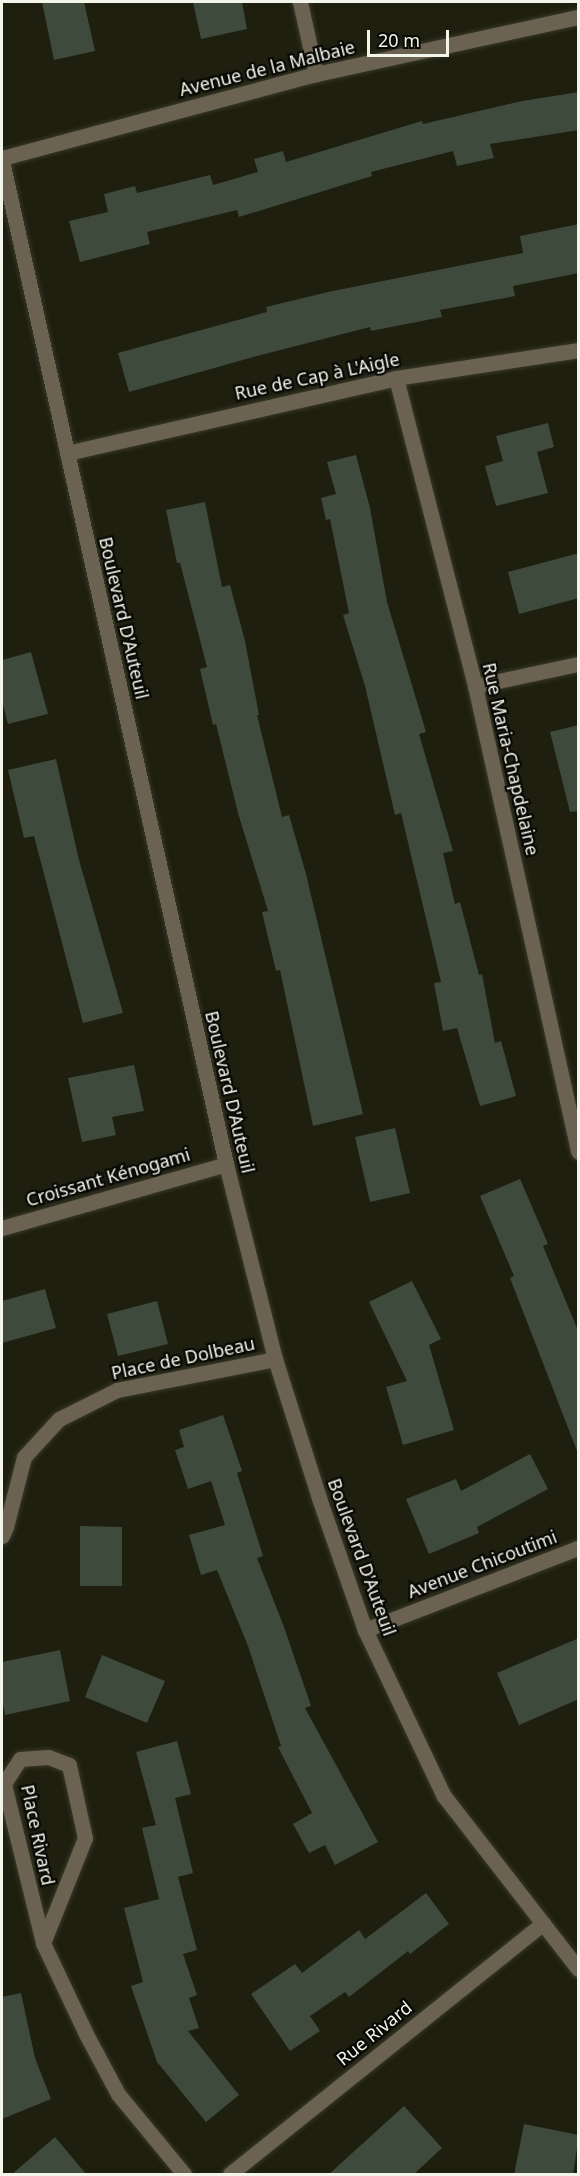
<!DOCTYPE html>
<html>
<head>
<meta charset="utf-8">
<style>
  body { margin:0 }
  #map { position:relative; width:580px; height:2176px; overflow:hidden; background:#1e1f0f; font-family:"Noto Sans",sans-serif }
  div>[style] { position:absolute }
  .building>* { inset:0; background:#3e4a3c }
  .roads { filter:drop-shadow(0 0 2px #383929) drop-shadow(0 0 2px #383929) }
  .street>* { height:15px; margin:-7.5px; padding:0 7.5px; transform-origin:7.5px; border-radius:7.5px; background:#6c6251 }
  span { translate:-50% -50%; white-space:nowrap; text-align:center; line-height:1.15; -webkit-text-stroke:4.5px #080804; paint-order:stroke }
  .street-label { font-size:18px; color:#f3f4ea }
  .frame { position:absolute; inset:0; border:3px solid #f3f4ea; pointer-events:none }
  .scale { position:absolute; left:367px; top:30px; width:82px; height:27px; box-sizing:border-box; border:3px solid #f3f4ea; border-top:0; padding-left:8px; font-size:18px; line-height:21px; white-space:nowrap; color:#f3f4ea; -webkit-text-stroke:4px #080804; paint-order:stroke }
</style>
</head>
<body>
<div id="map">
  <div class="building">
    <div style="clip-path:polygon(42px 2px,84px 2px,95px 51px,54px 60px)"></div>
    <div style="clip-path:polygon(193px 2px,242px 2px,247px 29px,201px 39px)"></div>
    <div style="clip-path:polygon(579px 92px,579px 130px,490px 144px,494px 158px,457px 166px,453px 151px,371px 172px,372px 176px,239px 217px,237px 210px,147px 232px,150px 244px,80px 262px,69px 221px,108px 212px,104px 194px,135px 186px,137px 193px,210px 175px,213px 185px,258px 172px,254px 159px,283px 151px,286px 162px,422px 121px,423px 124px,522px 101px)"></div>
    <div style="clip-path:polygon(579px 224px,579px 273px,513px 286px,515px 296px,440px 310px,442px 317px,371px 331px,370px 327px,257px 356px,129px 392px,118px 353px,267px 312px,266px 307px,328px 292px,523px 253px,520px 236px)"></div>
    <div style="clip-path:polygon(548px 423px,554px 447px,537px 452px,548px 493px,496px 506px,485px 466px,503px 461px,496px 436px)"></div>
    <div style="clip-path:polygon(356px 455px,370px 508px,387px 602px,426px 732px,419px 734px,453px 851px,443px 853px,455px 904px,460px 902px,479px 975px,482px 974px,495px 1043px,501px 1041px,516px 1096px,480px 1106px,457px 1028px,443px 1031px,434px 983px,441px 982px,401px 813px,395px 815px,365px 686px,343px 615px,349px 613px,330px 519px,326px 520px,321px 498px,336px 494px,327px 462px)"></div>
    <div style="clip-path:polygon(205px 502px,222px 587px,230px 585px,245px 641px,259px 715px,257px 715px,282px 817px,289px 815px,306px 874px,363px 1114px,313px 1126px,280px 970px,276px 971px,262px 912px,268px 911px,238px 813px,216px 724px,213px 725px,200px 669px,207px 667px,180px 563px,177px 563px,166px 510px)"></div>
    <div style="clip-path:polygon(579px 553px,579px 598px,519px 614px,508px 572px)"></div>
    <div style="clip-path:polygon(31px 652px,48px 714px,8px 724px,2px 701px,2px 660px)"></div>
    <div style="clip-path:polygon(579px 725px,579px 811px,570px 812px,550px 732px)"></div>
    <div style="clip-path:polygon(56px 759px,79px 860px,123px 1013px,83px 1023px,34px 836px,24px 838px,8px 770px)"></div>
    <div style="clip-path:polygon(134px 1065px,144px 1111px,112px 1117px,116px 1135px,82px 1142px,68px 1078px)"></div>
    <div style="clip-path:polygon(395px 1128px,410px 1193px,370px 1202px,355px 1137px)"></div>
    <div style="clip-path:polygon(520px 1179px,548px 1244px,543px 1246px,579px 1333px,579px 1456px,510px 1278px,514px 1276px,480px 1196px)"></div>
    <div style="clip-path:polygon(412px 1281px,441px 1339px,429px 1345px,454px 1430px,403px 1445px,386px 1387px,407px 1381px,369px 1302px)"></div>
    <div style="clip-path:polygon(45px 1289px,56px 1328px,2px 1343px,2px 1301px)"></div>
    <div style="clip-path:polygon(157px 1301px,168px 1344px,118px 1356px,107px 1314px)"></div>
    <div style="clip-path:polygon(223px 1415px,242px 1471px,237px 1473px,263px 1556px,257px 1558px,284px 1627px,311px 1706px,305px 1708px,378px 1842px,335px 1865px,325px 1845px,309px 1853px,293px 1824px,312px 1813px,278px 1747px,281px 1746px,248px 1646px,217px 1570px,201px 1575px,189px 1535px,225px 1525px,211px 1481px,188px 1489px,175px 1450px,184px 1447px,179px 1430px)"></div>
    <div style="clip-path:polygon(530px 1454px,548px 1489px,477px 1527px,479px 1533px,429px 1554px,406px 1499px,456px 1479px,461px 1491px)"></div>
    <div style="clip-path:polygon(80px 1526px,122px 1527px,122px 1586px,80px 1586px)"></div>
    <div style="clip-path:polygon(579px 1638px,579px 1699px,519px 1725px,497px 1673px)"></div>
    <div style="clip-path:polygon(60px 1650px,70px 1701px,5px 1715px,2px 1699px,2px 1662px)"></div>
    <div style="clip-path:polygon(102px 1655px,165px 1681px,147px 1723px,85px 1697px)"></div>
    <div style="clip-path:polygon(177px 1741px,191px 1794px,175px 1798px,193px 1873px,178px 1877px,197px 1950px,183px 1954px,197px 1995px,189px 1998px,199px 2028px,188px 2031px,239px 2095px,206px 2122px,157px 2062px,131px 1986px,143px 1982px,124px 1908px,159px 1899px,142px 1828px,156px 1825px,136px 1752px)"></div>
    <div style="clip-path:polygon(426px 1893px,449px 1924px,410px 1954px,408px 1951px,349px 1997px,345px 1992px,310px 2016px,320px 2031px,290px 2051px,251px 1994px,295px 1964px,302px 1973px,359px 1930px,365px 1939px)"></div>
    <div style="clip-path:polygon(21px 1993px,35px 2058px,51px 2099px,2px 2119px,2px 1997px)"></div>
    <div style="clip-path:polygon(404px 2106px,442px 2148px,413px 2175px,328px 2175px)"></div>
    <div style="clip-path:polygon(524px 2124px,579px 2135px,573px 2175px,514px 2175px)"></div>
    <div style="clip-path:polygon(55px 2137px,87px 2175px,11px 2175px)"></div>
  </div>
  <div class="roads">
    <div class="street">
      <div style="left:300px;top:2px;width:74px;rotate:77.5deg"></div>
      <div style="left:2px;top:158px;width:325px;rotate:-15deg"></div>
      <div style="left:316px;top:74px;width:268px;rotate:-12.3deg"></div>
      <div style="left:2px;top:161px;width:1028px;rotate:77.41deg"></div>
      <div style="left:226px;top:1164px;width:201px;rotate:75.9deg"></div>
      <div style="left:275px;top:1359px;width:146px;rotate:72.4deg"></div>
      <div style="left:319px;top:1498px;width:140px;rotate:70.8deg"></div>
      <div style="left:365px;top:1630px;width:184px;rotate:64.6deg"></div>
      <div style="left:444px;top:1796px;width:219px;rotate:52.2deg"></div>
      <div style="left:396px;top:378px;width:318px;rotate:75.6deg"></div>
      <div style="left:475px;top:686px;width:477px;rotate:77.5deg"></div>
      <div style="left:67px;top:453px;width:337px;rotate:-12.8deg"></div>
      <div style="left:396px;top:378px;width:184px;rotate:-8.7deg"></div>
      <div style="left:475px;top:686px;width:105px;rotate:-12.1deg"></div>
      <div style="left:2px;top:1228px;width:233px;rotate:-15.9deg"></div>
      <div style="left:2px;top:1536px;width:10px;rotate:-66deg"></div>
      <div style="left:6px;top:1527px;width:72px;rotate:-75.6deg"></div>
      <div style="left:24px;top:1457px;width:52px;rotate:-47.4deg"></div>
      <div style="left:59px;top:1419px;width:65px;rotate:-26.6deg"></div>
      <div style="left:117px;top:1390px;width:161px;rotate:-11.1deg"></div>
      <div style="left:365px;top:1630px;width:228px;rotate:-21.1deg"></div>
      <div style="left:43px;top:1943px;width:113px;rotate:-68.2deg"></div>
      <div style="left:85px;top:1838px;width:75px;rotate:-102.4deg"></div>
      <div style="left:69px;top:1765px;width:22px;rotate:-159deg"></div>
      <div style="left:48px;top:1757px;width:28px;rotate:176deg"></div>
      <div style="left:20px;top:1759px;width:30px;rotate:123deg"></div>
      <div style="left:4px;top:1784px;width:164px;rotate:76.2deg"></div>
      <div style="left:43px;top:1943px;width:101px;rotate:64.7deg"></div>
      <div style="left:86px;top:2034px;width:68px;rotate:61.9deg"></div>
      <div style="left:118px;top:2094px;width:104px;rotate:50.5deg"></div>
      <div style="left:230px;top:2174px;width:401px;rotate:-38.7deg"></div>
    </div>
  </div>
  <div class="street-label">
    <span style="left:267px;top:68px;rotate:-14deg">Avenue de la Malbaie</span>
    <span style="left:317px;top:376px;rotate:-12deg">Rue de Cap à L'Aigle</span>
    <span style="left:124px;top:618px;rotate:77deg">Boulevard D'Auteuil</span>
    <span style="left:511px;top:759px;rotate:77deg">Rue Maria-Chapdelaine</span>
    <span style="left:230px;top:1092px;rotate:77deg">Boulevard D'Auteuil</span>
    <span style="left:108px;top:1177px;rotate:-16deg">Croissant Kénogami</span>
    <span style="left:183px;top:1358px;rotate:-12deg">Place de Dolbeau</span>
    <span style="left:362px;top:1557px;rotate:70deg">Boulevard D'Auteuil</span>
    <span style="left:482px;top:1564px;rotate:-21deg">Avenue Chicoutimi</span>
    <span style="left:38px;top:1835px;rotate:78deg">Place Rivard</span>
    <span style="left:374px;top:2033px;rotate:-39deg">Rue Rivard</span>
  </div>
  <div class="frame"></div>
  <div class="scale">20 m</div>
</div>
</body>
</html>
